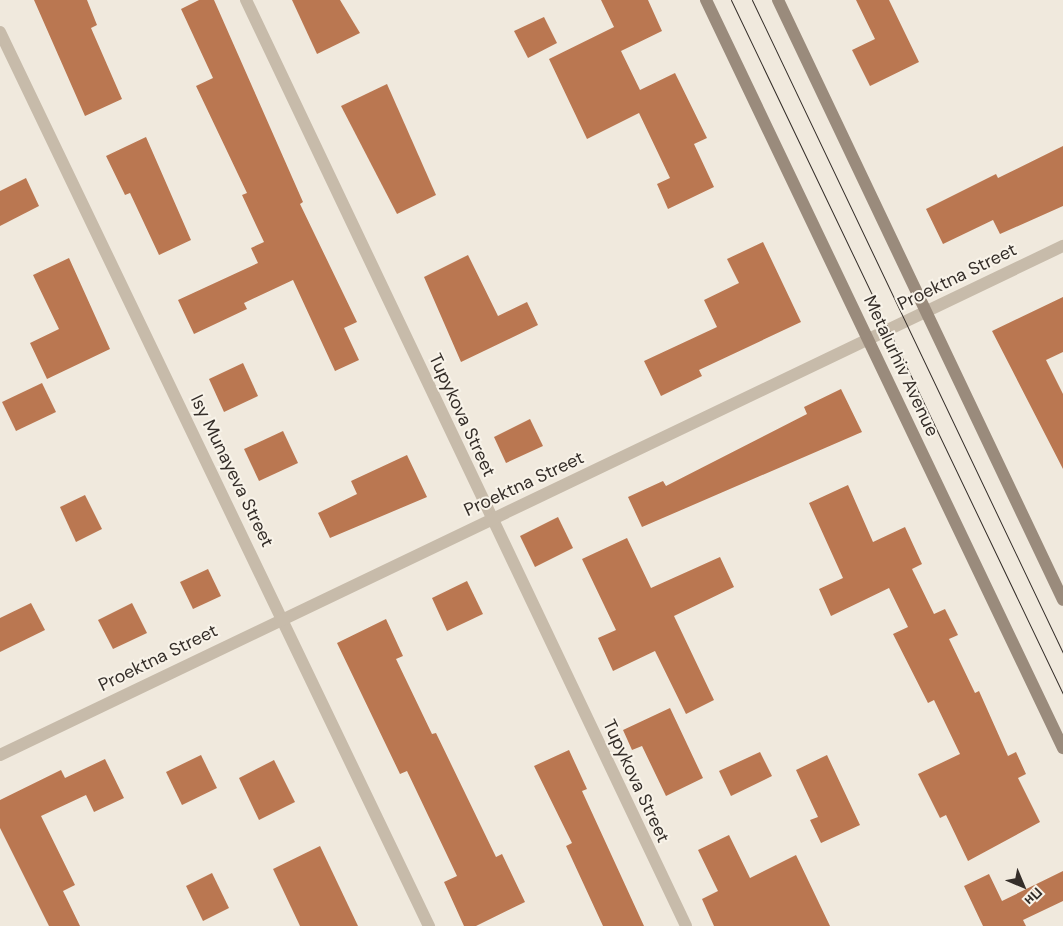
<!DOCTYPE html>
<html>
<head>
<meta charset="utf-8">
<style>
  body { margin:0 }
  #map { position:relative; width:1063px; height:926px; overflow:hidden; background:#f0e9dd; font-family:"DM Sans",sans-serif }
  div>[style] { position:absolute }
  .building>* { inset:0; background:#ba7751 }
  .minor>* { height:12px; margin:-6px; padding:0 6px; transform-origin:6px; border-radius:6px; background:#c7bbaa }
  .secondary>* { height:12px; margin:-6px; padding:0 6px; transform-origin:6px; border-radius:6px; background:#9a8b7c }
  .tram>* { height:1px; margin:-0.5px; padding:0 0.5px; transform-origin:0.5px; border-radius:0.5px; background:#352e29 }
  span { translate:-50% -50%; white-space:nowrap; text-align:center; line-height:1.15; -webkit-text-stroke:4px #f8f3e9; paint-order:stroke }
  .street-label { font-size:18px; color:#352e29 }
  .north { position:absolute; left:998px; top:861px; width:50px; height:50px; -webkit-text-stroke:4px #f8f3e9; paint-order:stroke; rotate:135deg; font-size:14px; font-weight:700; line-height:20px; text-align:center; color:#352e29 }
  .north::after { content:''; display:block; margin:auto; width:18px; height:22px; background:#352e29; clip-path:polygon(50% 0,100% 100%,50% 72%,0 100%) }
</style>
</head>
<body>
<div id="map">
  <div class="building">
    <div style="clip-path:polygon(34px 0,87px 0,97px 25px,91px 28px,122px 99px,85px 116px)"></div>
    <div style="clip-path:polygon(199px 0,214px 0,303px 202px,300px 204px,357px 322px,344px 328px,359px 360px,335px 371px,293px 280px,244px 303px,247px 309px,194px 334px,178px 300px,258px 263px,251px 248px,264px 242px,242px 195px,247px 193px,196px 86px,213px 78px,181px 9px)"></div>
    <div style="clip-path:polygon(292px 0,340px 0,360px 33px,317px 54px)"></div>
    <div style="clip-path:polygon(601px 0,648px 0,662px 31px,621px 51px,640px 90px,675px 73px,707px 138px,694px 144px,714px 187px,668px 209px,657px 184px,670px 178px,639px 113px,587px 139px,549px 59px,614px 27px)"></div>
    <div style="clip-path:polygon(856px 0,889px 0,919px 62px,870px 86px,852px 50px,875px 39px)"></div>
    <div style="clip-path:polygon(544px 17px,557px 43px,528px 58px,514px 31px)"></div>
    <div style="clip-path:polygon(387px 84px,436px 195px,397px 214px,341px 106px)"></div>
    <div style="clip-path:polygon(146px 137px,191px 240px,159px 255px,130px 193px,125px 195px,106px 156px)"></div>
    <div style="clip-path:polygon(1063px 146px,1063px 206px,1000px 234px,993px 220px,943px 244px,926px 209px,996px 174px,998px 178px)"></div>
    <div style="clip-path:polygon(26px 178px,39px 206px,0 226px,0 191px)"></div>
    <div style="clip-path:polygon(763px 242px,801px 322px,699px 370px,702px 376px,661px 396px,644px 361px,717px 327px,704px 300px,739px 283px,727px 259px)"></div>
    <div style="clip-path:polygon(468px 255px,498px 316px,527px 302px,538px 325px,461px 362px,424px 277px)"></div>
    <div style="clip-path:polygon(69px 258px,110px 349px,47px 379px,30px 343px,59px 329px,33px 275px)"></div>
    <div style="clip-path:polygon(1063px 297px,1063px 352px,1046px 360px,1063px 394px,1063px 469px,992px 331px)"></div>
    <div style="clip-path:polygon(243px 363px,258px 396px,224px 412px,209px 379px)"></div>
    <div style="clip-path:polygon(42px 383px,56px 412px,16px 431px,2px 402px)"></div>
    <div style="clip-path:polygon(841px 389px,862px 432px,642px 527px,628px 497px,663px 481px,666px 486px,807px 414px,804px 407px)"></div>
    <div style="clip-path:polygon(530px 419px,543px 446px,506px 463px,494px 437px)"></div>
    <div style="clip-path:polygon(283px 431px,298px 463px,259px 481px,244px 449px)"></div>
    <div style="clip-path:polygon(407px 455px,427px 497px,330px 538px,318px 513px,357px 494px,351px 481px)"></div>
    <div style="clip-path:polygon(848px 485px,873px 542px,905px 527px,922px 564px,912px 569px,934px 614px,945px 609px,958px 635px,949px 639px,975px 693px,979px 691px,1008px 756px,1016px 752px,1026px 774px,1018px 778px,1040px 822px,968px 861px,946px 815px,940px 818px,918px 774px,960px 754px,934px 700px,928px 703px,893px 634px,908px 627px,889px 588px,831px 616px,819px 589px,843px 578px,809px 503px)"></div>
    <div style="clip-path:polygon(85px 495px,102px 529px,76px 542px,60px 507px)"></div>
    <div style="clip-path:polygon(558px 517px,573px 548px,535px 567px,520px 536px)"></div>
    <div style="clip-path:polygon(627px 538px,651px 588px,720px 557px,734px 587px,674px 616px,714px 700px,686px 714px,655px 651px,613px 671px,598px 638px,616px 630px,582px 559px)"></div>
    <div style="clip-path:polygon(208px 569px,221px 596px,193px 609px,180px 582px)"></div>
    <div style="clip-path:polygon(467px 581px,483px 614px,447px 631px,432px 598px)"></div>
    <div style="clip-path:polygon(31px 603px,45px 630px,0 652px,0 618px)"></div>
    <div style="clip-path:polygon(132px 603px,147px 633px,113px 649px,98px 620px)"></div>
    <div style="clip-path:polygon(386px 619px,403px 656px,396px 659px,432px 734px,436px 733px,496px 857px,502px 854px,525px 902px,476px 926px,464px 926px,444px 882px,457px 876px,407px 771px,400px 774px,337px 643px)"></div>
    <div style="clip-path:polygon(670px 708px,703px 778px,666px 796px,642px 746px,632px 750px,623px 730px)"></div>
    <div style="clip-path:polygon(569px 750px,587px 789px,582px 791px,644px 926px,603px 926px,566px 846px,572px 843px,534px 766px)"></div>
    <div style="clip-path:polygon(760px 752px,772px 776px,731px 796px,719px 771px)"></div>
    <div style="clip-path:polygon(201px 755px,217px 788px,182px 805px,166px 772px)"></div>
    <div style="clip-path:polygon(827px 755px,860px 825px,821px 843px,810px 820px,818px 817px,796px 770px)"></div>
    <div style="clip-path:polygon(105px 759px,124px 798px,94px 812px,86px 795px,41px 816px,75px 885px,63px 891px,80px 926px,49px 926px,0 828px,0 800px,61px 770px,65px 778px)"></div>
    <div style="clip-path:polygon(274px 760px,295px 802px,259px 820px,239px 778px)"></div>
    <div style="clip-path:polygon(729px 835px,750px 878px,796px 855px,830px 926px,714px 926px,702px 899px,718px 891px,698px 850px)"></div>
    <div style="clip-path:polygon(320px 846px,358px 926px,300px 926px,273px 869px)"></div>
    <div style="clip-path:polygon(1063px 871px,1063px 901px,1023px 920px,1026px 926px,983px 926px,964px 886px,989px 874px,1002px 901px)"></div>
    <div style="clip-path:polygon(212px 873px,229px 908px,203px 921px,186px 886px)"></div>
  </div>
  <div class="minor">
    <div style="left:246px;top:0;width:1025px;rotate:64.58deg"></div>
    <div style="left:0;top:32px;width:992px;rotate:64.37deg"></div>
    <div style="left:0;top:755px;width:1179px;rotate:-25.59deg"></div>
  </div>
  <div class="secondary">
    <div style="left:706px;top:0;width:829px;rotate:64.49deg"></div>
    <div style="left:778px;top:0;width:664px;rotate:64.59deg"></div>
  </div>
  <div class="tram">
    <div style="left:731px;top:0;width:769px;rotate:64.43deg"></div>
    <div style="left:752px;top:0;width:723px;rotate:64.53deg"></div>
  </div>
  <div class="street-label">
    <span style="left:957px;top:277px;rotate:-26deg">Proektna Street</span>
    <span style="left:901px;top:366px;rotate:65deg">Metalurhiv Avenue</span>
    <span style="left:462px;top:415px;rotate:65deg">Tupykova Street</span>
    <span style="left:232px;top:471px;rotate:64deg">Isy Munayeva Street</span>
    <span style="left:524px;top:484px;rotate:-25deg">Proektna Street</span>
    <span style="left:158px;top:658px;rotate:-26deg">Proektna Street</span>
    <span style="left:636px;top:781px;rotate:65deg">Tupykova Street</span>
  </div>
  <div class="north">Пн</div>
</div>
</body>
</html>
